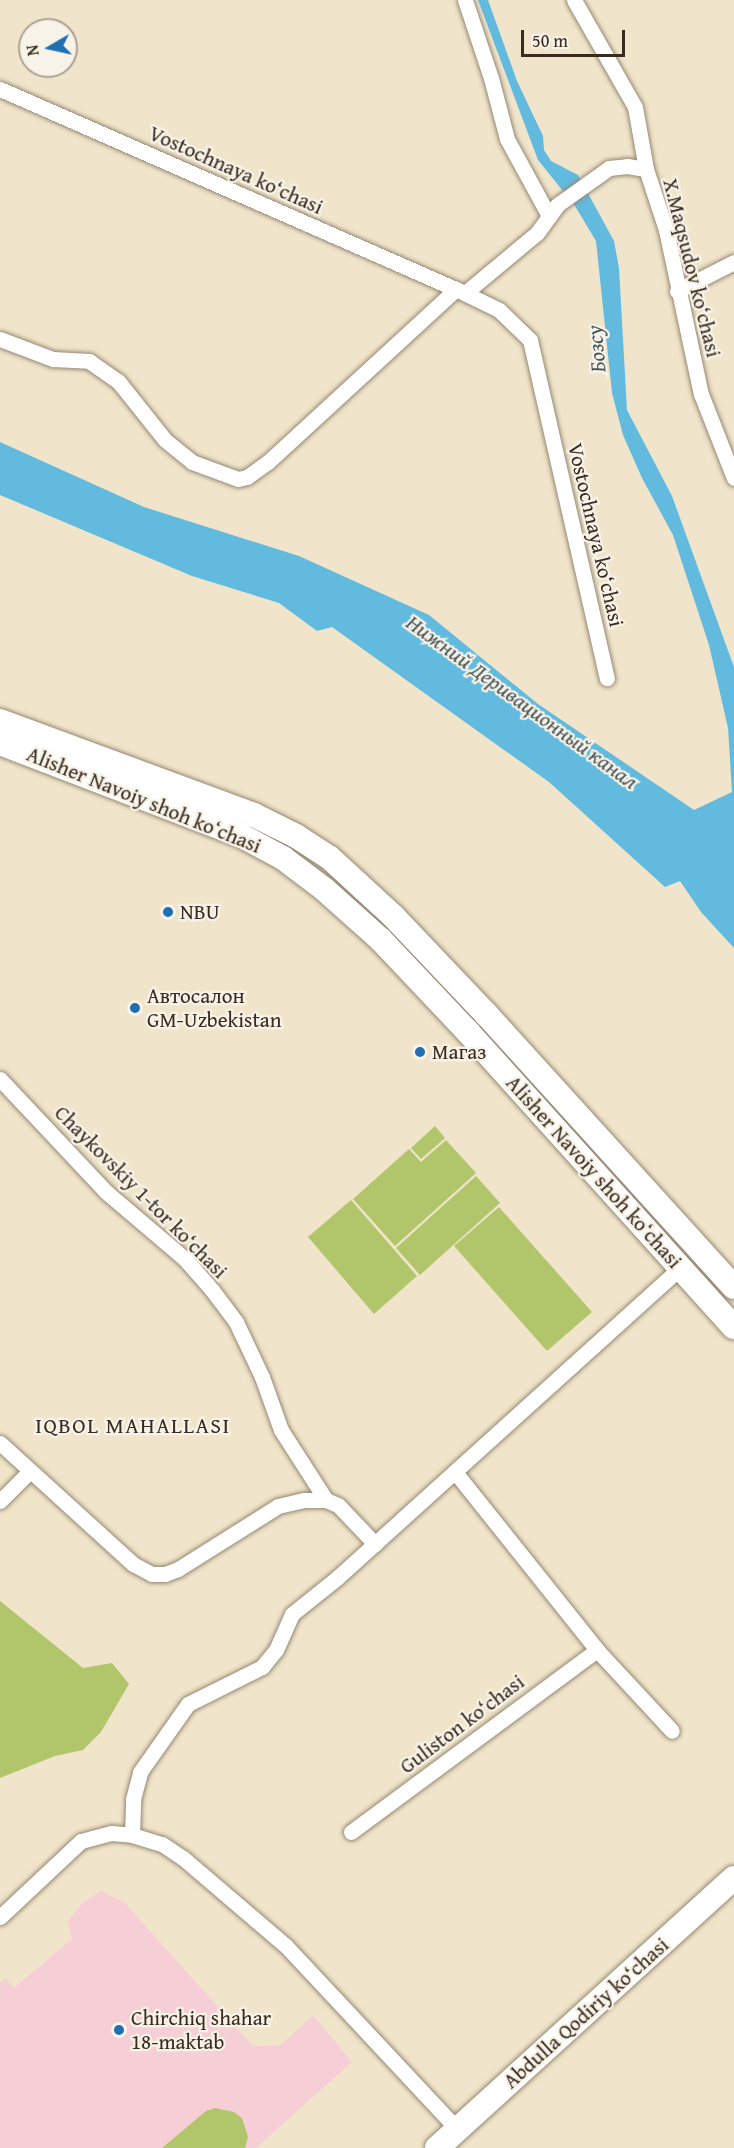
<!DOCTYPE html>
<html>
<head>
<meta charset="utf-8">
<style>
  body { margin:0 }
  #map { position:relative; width:734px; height:2148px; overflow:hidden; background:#f0e5ca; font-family:"Gentium Book Plus",serif }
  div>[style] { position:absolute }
  .built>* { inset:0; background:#f6cfd6 }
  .green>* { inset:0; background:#b1c66a }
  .water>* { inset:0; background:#62badf }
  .roads { filter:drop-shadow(0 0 2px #968874) drop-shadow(0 0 2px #968874) }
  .minor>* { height:15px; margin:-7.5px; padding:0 7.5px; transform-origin:7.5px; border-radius:7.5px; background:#fff }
  .primary>* { height:24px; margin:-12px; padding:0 12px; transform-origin:12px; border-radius:12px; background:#fff }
  .dots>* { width:16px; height:16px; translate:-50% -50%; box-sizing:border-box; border:3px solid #f7f3e8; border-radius:50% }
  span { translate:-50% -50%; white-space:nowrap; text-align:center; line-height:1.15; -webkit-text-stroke:4.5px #f7f3e8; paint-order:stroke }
  .street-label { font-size:21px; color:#3b2a1e }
  .poi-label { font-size:21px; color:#3b2a1e }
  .left { translate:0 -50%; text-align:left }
  .water-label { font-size:22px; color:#475558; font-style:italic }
  .neighbourhood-label { font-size:22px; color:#3b2a1e; letter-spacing:1.5px }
  .north { position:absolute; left:18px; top:18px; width:60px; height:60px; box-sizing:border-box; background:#f7f3e8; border:2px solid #aca397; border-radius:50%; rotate:261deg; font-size:16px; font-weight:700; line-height:24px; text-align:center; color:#3b2a1e }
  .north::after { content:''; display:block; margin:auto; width:21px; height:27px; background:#1f6fb2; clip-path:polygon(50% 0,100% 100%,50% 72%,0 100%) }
  .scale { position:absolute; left:521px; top:30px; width:104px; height:27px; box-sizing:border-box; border:3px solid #3b2a1e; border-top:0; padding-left:8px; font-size:18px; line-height:21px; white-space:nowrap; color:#3b2a1e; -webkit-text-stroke:4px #f7f3e8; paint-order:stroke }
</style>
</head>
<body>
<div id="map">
  <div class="built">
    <div style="clip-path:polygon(100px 1891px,124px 1902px,253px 2046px,281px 2045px,313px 2015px,352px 2062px,256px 2148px,0 2148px,0 1983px,5px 1978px,14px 1988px,72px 1939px,68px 1921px,83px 1903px)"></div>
  </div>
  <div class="green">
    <div style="clip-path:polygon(435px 1126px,445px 1138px,421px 1159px,411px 1148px)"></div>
    <div style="clip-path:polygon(446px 1140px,476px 1173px,395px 1246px,353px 1199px,409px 1149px,421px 1162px)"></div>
    <div style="clip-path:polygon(476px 1176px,500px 1203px,420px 1275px,396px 1248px)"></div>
    <div style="clip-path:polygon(351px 1200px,417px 1276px,374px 1314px,308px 1237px)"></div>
    <div style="clip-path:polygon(499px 1207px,592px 1312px,547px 1351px,454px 1246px)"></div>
    <div style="clip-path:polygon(0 1601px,83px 1668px,112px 1663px,129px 1684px,101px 1732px,83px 1750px,55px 1756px,0 1778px)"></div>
    <div style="clip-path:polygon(215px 2108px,234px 2112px,242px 2118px,248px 2137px,245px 2148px,162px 2148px,206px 2111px)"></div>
  </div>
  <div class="water">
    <div style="clip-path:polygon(478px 0,488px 0,517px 81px,543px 136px,544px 150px,551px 161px,578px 175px,614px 241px,619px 268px,627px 410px,672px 496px,734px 667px,734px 948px,701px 912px,680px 881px,665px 887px,549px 782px,332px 627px,317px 631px,279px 603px,192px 576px,0 495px,0 442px,144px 507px,299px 556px,429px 615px,538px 704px,694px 810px,732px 792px,728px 728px,709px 645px,673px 535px,642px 478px,623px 435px,612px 393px,596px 241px,575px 206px,538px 160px)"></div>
  </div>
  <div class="roads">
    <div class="minor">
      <div style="left:465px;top:0;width:82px;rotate:71.6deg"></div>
      <div style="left:491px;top:78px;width:63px;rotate:75.3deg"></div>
      <div style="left:507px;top:139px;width:88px;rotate:61.4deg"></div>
      <div style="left:574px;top:0;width:123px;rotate:60.3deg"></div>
      <div style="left:635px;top:107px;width:63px;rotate:79.9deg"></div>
      <div style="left:646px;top:169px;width:64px;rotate:71.8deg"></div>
      <div style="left:666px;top:230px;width:168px;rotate:78deg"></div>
      <div style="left:701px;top:394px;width:90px;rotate:68.6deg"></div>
      <div style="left:0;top:89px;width:498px;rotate:23.7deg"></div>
      <div style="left:456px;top:289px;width:48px;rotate:26deg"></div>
      <div style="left:499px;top:310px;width:43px;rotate:44.1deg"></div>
      <div style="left:530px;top:340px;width:347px;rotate:77.2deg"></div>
      <div style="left:677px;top:291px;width:64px;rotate:-27deg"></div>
      <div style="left:465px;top:293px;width:94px;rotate:-39.8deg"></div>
      <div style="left:537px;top:233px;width:34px;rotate:-54deg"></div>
      <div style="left:557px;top:205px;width:64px;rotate:-35.4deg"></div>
      <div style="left:609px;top:168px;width:18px;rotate:-6deg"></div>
      <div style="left:627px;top:166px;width:19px;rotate:9deg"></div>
      <div style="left:0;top:339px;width:57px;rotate:20.7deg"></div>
      <div style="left:53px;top:359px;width:36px;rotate:3deg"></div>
      <div style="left:89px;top:361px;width:35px;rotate:35deg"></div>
      <div style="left:118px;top:381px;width:75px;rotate:51.5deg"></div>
      <div style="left:165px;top:440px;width:35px;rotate:39deg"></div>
      <div style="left:192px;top:462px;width:49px;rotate:20.3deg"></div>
      <div style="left:238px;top:479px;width:9px;rotate:-13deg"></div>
      <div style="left:247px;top:477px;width:26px;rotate:-36deg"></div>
      <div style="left:268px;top:462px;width:255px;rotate:-42.6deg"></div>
      <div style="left:0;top:1079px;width:154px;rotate:46.8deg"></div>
      <div style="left:105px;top:1191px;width:105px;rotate:40.4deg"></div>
      <div style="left:185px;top:1259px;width:41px;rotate:48.9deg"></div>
      <div style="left:212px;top:1290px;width:40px;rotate:53deg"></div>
      <div style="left:236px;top:1322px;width:61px;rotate:64.7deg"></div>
      <div style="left:262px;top:1377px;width:56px;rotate:70.3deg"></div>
      <div style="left:281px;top:1430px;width:83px;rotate:57.3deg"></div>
      <div style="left:0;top:1443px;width:180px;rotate:42.3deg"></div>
      <div style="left:133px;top:1564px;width:21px;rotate:28deg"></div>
      <div style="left:152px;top:1574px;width:13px"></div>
      <div style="left:165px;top:1574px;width:14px;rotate:-21deg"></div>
      <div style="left:178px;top:1569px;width:118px;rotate:-32.2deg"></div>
      <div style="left:278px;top:1506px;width:27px;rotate:-13deg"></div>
      <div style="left:304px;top:1500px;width:22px"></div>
      <div style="left:326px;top:1500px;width:13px;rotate:23deg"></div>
      <div style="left:338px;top:1505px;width:54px;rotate:46.5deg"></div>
      <div style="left:455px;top:1472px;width:228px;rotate:51.4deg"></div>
      <div style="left:597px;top:1650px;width:110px;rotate:47.2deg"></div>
      <div style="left:0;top:1501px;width:42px;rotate:-45deg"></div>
      <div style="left:351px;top:1832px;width:306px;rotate:-36.5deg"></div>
      <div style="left:132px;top:1835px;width:36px;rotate:-88deg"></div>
      <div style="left:133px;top:1799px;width:28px;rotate:-75deg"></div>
      <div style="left:140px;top:1772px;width:83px;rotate:-54.8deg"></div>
      <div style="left:188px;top:1704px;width:83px;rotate:-26.6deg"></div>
      <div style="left:262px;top:1667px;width:22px;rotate:-51deg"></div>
      <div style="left:276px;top:1650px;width:39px;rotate:-66deg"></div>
      <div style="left:292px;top:1614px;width:59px;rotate:-38.8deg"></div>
      <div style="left:338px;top:1577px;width:461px;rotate:-42.1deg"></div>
      <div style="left:0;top:1917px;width:111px;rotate:-43.2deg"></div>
      <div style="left:81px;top:1841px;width:31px;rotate:-15deg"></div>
      <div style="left:111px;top:1833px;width:21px;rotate:5deg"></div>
      <div style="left:132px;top:1835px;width:31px;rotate:17deg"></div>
      <div style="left:162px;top:1844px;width:25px;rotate:34deg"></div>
      <div style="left:183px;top:1858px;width:135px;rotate:40.5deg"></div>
      <div style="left:286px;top:1946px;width:252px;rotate:46.9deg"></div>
    </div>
    <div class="primary">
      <div style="left:0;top:721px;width:271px;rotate:20.3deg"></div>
      <div style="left:254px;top:815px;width:47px;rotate:26.6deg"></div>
      <div style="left:296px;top:836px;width:40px;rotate:32.9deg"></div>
      <div style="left:330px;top:858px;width:86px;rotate:42.6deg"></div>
      <div style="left:393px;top:916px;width:137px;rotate:46.5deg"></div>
      <div style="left:487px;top:1015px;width:367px;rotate:47.8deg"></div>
      <div style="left:0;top:743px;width:259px;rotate:21deg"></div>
      <div style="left:242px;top:836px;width:47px;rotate:28.2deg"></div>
      <div style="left:283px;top:858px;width:51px;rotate:37.1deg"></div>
      <div style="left:324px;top:889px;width:76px;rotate:41.8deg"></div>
      <div style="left:381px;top:940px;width:127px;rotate:46.6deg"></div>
      <div style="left:468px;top:1032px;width:397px;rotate:48deg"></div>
      <div style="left:437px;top:2148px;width:401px;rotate:-42.3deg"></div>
    </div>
  </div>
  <div class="dots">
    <div style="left:168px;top:912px;background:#1f6fb2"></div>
    <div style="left:135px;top:1008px;background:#1f6fb2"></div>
    <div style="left:420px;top:1052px;background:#1f6fb2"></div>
    <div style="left:119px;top:2030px;background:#1f6fb2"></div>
  </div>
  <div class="street-label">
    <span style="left:236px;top:170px;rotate:24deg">Vostochnaya ko‘chasi</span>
    <span style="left:692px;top:268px;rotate:76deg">X.Maqsudov ko‘chasi</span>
    <span style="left:596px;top:535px;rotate:77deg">Vostochnaya ko‘chasi</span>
    <span style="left:144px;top:800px;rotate:22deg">Alisher Navoiy shoh koʻchasi</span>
    <span style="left:594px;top:1172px;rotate:48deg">Alisher Navoiy shoh koʻchasi</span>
    <span style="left:141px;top:1192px;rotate:45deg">Chaykovskiy 1-tor ko‘chasi</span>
    <span style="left:462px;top:1724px;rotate:-37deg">Guliston ko‘chasi</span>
    <span style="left:586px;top:2013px;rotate:-42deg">Abdulla Qodiriy ko‘chasi</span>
  </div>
  <div class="poi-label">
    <span class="left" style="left:180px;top:912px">NBU</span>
    <span class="left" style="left:147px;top:1008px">Автосалон<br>GM-Uzbekistan</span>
    <span class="left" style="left:432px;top:1052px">Магаз</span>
    <span class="left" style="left:131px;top:2030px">Chirchiq shahar<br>18-maktab</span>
  </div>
  <div class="water-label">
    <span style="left:596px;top:349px;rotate:-95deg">Бозсу</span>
    <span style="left:522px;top:702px;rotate:36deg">Нижний Деривационный канал</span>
  </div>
  <div class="neighbourhood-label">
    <span style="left:133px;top:1426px">IQBOL MAHALLASI</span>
  </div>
  <div class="north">N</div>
  <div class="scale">50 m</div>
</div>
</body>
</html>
